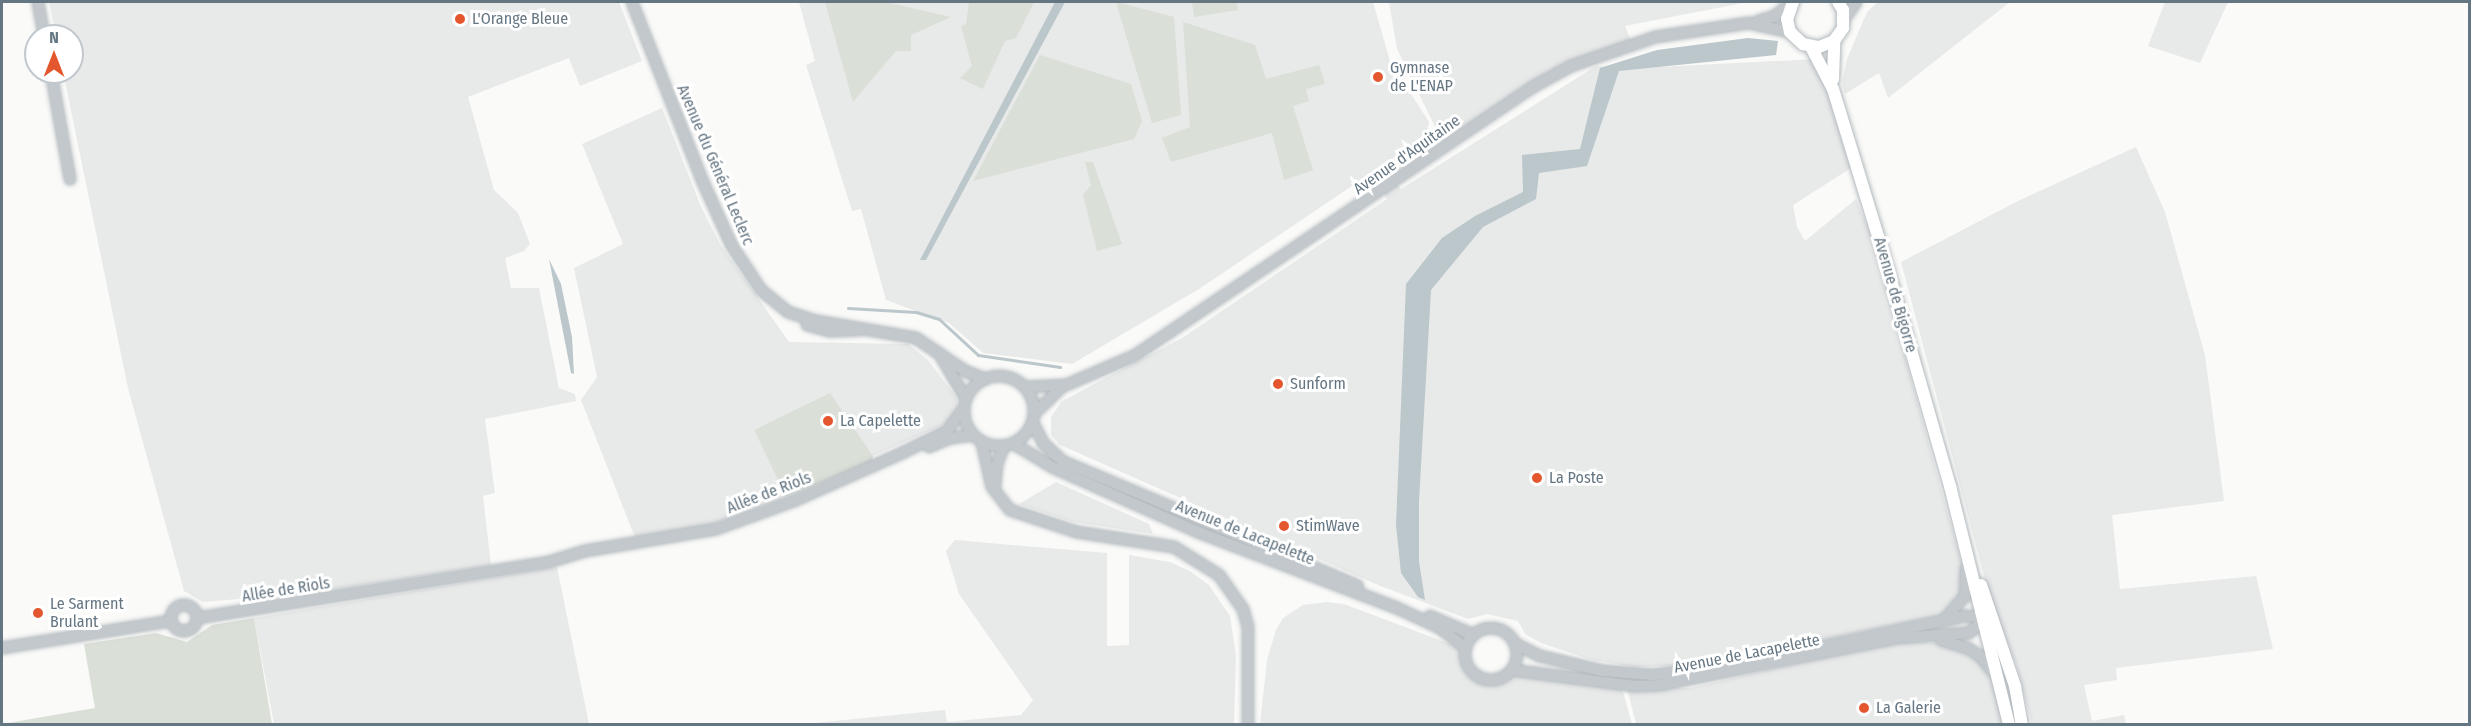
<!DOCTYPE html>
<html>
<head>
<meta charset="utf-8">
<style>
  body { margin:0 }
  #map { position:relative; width:2471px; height:726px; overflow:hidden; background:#fafaf8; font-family:"Fira Sans Condensed",sans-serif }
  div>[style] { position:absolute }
  .built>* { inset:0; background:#e8e9e9 }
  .green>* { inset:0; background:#dadfd7 }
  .water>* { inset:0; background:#bbc7cb }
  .stream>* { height:3px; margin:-1.5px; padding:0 1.5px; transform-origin:1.5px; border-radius:1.5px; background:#bbc7cb }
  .roads { filter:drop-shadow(0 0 2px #b3babf) drop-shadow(0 0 2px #b3babf) }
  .tertiary>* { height:10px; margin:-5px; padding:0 5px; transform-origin:5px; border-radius:5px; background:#c3c8cc }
  .tertiary>.ring { margin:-5px; padding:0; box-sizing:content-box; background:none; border:10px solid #c3c8cc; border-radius:50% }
  .secondary>* { height:12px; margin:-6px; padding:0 6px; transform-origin:6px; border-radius:6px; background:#fff }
  .dots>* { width:16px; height:16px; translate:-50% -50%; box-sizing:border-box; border:3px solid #fff; border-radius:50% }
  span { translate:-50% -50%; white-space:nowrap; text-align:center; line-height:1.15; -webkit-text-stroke:6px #fff; paint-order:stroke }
  .poi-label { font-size:16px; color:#657683 }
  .left { translate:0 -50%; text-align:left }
  .street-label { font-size:16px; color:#657683 }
  .frame { position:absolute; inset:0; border:3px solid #657683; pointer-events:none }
  .north { position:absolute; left:24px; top:24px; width:60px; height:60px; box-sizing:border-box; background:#fff; border:2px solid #c1c8cd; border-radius:50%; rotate:0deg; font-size:16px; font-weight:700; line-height:24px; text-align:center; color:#657683 }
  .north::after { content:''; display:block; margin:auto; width:21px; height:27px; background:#e4572e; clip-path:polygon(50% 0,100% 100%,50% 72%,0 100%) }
</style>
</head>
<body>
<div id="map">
  <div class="built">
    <div style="clip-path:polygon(49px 2px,619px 2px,642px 61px,580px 86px,569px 58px,468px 97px,494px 190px,518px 213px,530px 244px,524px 251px,505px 258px,511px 288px,539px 288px,559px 388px,575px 394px,576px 401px,485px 419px,495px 493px,483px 496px,491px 565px,310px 593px,203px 602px,184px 591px,128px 388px,63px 72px,72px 72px,72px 36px,56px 36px)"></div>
    <div style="clip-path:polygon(799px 2px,1373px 2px,1390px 61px,1429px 122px,1426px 136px,1199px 289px,1072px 364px,983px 353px,949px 323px,886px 300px,861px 209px,852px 211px,806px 65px,815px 61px)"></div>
    <div style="clip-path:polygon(1389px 2px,1748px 2px,1625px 26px,1632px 43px,1571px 66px,1458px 138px,1398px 185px,1401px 189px,1596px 66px,1638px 68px,1817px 59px,1851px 168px,1793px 205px,1797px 227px,1805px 241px,1856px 199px,1872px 238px,1964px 572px,1961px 596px,1949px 614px,1690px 665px,1635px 667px,1592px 660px,1541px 643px,1525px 634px,1518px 621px,1487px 614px,1468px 619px,1378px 585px,1060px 445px,1051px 435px,1051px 417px,1062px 401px,1182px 338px,1387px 199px,1382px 190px,1445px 147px,1397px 49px)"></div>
    <div style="clip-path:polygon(1878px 2px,2010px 2px,1888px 98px,1879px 73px,1845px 94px,1842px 83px,1847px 59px,1867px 12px)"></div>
    <div style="clip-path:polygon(2165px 2px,2228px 2px,2200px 63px,2148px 46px)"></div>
    <div style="clip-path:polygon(662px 108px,701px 207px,720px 244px,789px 342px,908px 344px,928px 360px,956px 397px,958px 409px,947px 423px,873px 456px,830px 394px,754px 430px,786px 497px,700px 528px,636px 540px,581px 400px,597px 377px,574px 268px,623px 244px,582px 144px)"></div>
    <div style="clip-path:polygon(2136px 147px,2165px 212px,2205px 355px,2224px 501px,2112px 515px,2120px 589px,2256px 576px,2273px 649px,2116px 668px,2117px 680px,2084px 685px,2092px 721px,2124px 715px,2126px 724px,2032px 724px,2016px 663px,1996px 621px,1901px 262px,2018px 201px)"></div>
    <div style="clip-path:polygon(1056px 482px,1149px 524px,1153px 534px,1073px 522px,1019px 504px)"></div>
    <div style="clip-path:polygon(955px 540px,1107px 553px,1107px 646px,1129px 645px,1129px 555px,1170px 562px,1190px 571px,1209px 585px,1230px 616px,1236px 656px,1234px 724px,804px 724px,945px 710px,947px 722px,1021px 715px,1033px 700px,959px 594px,946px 551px)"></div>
    <div style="clip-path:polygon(557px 567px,589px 724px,274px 724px,254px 618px)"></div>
    <div style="clip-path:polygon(1326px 602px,1344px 604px,1466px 650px,1467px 664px,1481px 680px,1501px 681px,1514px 672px,1622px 688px,1632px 724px,1260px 724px,1267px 660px,1276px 630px,1283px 618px,1303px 605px)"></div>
    <div style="clip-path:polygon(1896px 641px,1940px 643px,1959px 648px,1979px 660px,1993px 678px,2004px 724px,1636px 724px,1627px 688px,1634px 686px,1690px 688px)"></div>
  </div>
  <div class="green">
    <div style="clip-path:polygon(825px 2px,885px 2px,951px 17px,911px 35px,911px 51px,896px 51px,853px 102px)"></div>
    <div style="clip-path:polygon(969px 2px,1034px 2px,1016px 38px,1005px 41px,983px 89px,960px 78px,972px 66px,961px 26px,966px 24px)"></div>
    <div style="clip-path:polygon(1116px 2px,1174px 17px,1181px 115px,1152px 123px)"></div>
    <div style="clip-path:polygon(1192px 2px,1237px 2px,1238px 10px,1194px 17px)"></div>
    <div style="clip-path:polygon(1183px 22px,1255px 45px,1266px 79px,1319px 65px,1325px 84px,1306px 89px,1309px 101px,1293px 106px,1313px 170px,1284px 180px,1272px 133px,1171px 162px,1162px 138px,1190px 127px)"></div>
    <div style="clip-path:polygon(1040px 55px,1131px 84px,1142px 121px,1134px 139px,973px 181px)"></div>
    <div style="clip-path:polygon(1085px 162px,1093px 162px,1122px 244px,1097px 251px,1083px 195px,1091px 185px)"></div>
    <div style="clip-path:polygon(830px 393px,873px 456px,872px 461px,786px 497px,754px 430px)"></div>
    <div style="clip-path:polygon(254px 618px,272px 724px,2px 724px,95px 708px,84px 644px,156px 633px,187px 642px,212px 625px)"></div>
  </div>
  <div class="water">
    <div style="clip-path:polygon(1055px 2px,1065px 2px,926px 260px,920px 260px)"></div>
    <div style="clip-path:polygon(1748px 38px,1778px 41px,1776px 55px,1619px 71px,1587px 166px,1539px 173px,1536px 199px,1483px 227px,1431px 290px,1419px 501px,1419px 562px,1425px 600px,1418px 597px,1401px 573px,1396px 525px,1406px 284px,1442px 238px,1475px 216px,1523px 192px,1522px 155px,1580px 149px,1600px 68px,1657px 50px)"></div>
    <div style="clip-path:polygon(549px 259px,561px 284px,572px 337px,574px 374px,571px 373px)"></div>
  </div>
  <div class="stream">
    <div style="left:848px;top:308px;width:68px;rotate:3.4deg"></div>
    <div style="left:916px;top:312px;width:24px;rotate:17deg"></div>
    <div style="left:939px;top:319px;width:53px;rotate:42.7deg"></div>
    <div style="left:978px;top:355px;width:83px;rotate:8.3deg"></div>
  </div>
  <div class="roads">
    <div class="tertiary">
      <div style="left:38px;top:2px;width:35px;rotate:80deg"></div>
      <div style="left:632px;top:2px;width:191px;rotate:68.5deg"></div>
      <div style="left:702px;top:180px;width:72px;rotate:65.6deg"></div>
      <div style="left:732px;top:246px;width:53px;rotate:56.6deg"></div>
      <div style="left:761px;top:290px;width:35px;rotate:39deg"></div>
      <div style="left:788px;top:312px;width:29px;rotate:18deg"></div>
      <div style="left:816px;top:321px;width:101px;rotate:9.6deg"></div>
      <div style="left:916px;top:338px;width:59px;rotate:34deg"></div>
      <div style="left:965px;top:371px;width:22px;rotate:22deg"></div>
      <div style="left:1844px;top:20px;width:22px;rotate:-56deg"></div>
      <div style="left:1758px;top:21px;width:18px;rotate:-16deg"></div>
      <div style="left:1775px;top:16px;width:22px;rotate:-39deg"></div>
      <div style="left:51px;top:72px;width:109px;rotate:79.9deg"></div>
      <div style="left:807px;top:325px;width:24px;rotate:15deg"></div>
      <div style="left:830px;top:331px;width:29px;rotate:-2deg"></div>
      <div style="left:939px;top:353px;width:53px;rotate:59.6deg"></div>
      <div class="ring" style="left:964px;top:376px;width:60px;height:60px"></div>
      <div style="left:1025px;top:387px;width:41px;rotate:-2.8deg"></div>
      <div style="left:1066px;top:385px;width:74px;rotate:-23.1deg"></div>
      <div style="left:1134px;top:356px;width:479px;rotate:-34deg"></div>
      <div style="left:1531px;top:88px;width:46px;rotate:-28.8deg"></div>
      <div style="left:1571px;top:66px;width:89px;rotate:-19deg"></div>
      <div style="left:1655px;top:37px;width:95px;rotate:-8.5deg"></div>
      <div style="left:1749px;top:23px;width:42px;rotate:12.4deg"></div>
      <div style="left:1035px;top:413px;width:35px;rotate:-44deg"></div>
      <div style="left:1033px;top:423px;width:22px;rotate:63deg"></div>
      <div style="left:1043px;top:443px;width:26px;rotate:43deg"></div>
      <div style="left:1062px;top:461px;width:321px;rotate:22.9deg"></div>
      <div style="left:982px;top:443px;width:45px;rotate:77.2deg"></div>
      <div style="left:992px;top:487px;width:29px;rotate:52deg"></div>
      <div style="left:1010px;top:510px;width:71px;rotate:18.2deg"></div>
      <div style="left:1077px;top:532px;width:98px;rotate:8.8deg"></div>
      <div style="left:1174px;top:547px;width:53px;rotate:31.9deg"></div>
      <div style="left:1219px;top:575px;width:42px;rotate:54.8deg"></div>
      <div style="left:1243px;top:609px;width:18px;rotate:74deg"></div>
      <div style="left:1248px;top:626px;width:98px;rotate:90deg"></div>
      <div style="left:1014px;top:444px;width:47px;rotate:31deg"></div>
      <div style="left:1054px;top:468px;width:158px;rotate:24deg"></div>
      <div style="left:1198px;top:532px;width:213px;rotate:20.9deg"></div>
      <div style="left:1397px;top:608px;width:47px;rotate:24.9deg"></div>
      <div style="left:1440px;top:628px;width:33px;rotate:38deg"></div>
      <div style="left:929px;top:447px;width:23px;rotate:-23deg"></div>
      <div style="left:950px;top:438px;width:23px;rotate:-7deg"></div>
      <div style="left:995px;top:486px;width:22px;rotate:-85deg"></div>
      <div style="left:997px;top:464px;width:19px;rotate:-69deg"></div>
      <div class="ring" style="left:171px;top:605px;width:16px;height:16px"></div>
      <div style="left:1430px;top:616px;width:48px;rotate:23.4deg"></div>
      <div style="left:197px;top:618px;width:356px;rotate:-9deg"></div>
      <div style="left:549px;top:562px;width:38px;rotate:-17deg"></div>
      <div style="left:585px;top:551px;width:133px;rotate:-9.5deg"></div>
      <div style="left:716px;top:529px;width:85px;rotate:-19.9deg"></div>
      <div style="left:796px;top:500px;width:116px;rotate:-23.9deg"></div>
      <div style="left:902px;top:453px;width:50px;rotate:-26.1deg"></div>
      <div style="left:947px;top:431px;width:26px;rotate:-53deg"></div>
      <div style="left:1945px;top:619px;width:30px;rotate:-49deg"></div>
      <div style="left:1965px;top:596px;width:28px;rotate:-88deg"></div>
      <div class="ring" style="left:1465px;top:628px;width:42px;height:42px"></div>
      <div style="left:1941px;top:640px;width:28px;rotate:17deg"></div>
      <div style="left:1968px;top:648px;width:16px;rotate:35deg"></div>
      <div style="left:1981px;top:657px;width:21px;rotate:51deg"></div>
      <div style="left:1514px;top:643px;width:29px;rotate:27deg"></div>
      <div style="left:1540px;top:656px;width:65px;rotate:13.4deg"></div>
      <div style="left:1603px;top:671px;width:50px;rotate:4.6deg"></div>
      <div style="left:1653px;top:675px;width:95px;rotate:-7.9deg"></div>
      <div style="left:1747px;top:662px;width:223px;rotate:-11.9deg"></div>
      <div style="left:1965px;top:616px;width:21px;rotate:3deg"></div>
      <div style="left:2px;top:648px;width:171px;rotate:-9.1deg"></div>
      <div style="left:1512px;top:670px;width:123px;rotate:7.5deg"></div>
      <div style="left:1634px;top:686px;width:25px;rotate:-2deg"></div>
      <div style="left:1659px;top:685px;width:242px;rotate:-11.2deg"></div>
      <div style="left:1896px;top:638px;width:73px;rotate:-3.9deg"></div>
      <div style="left:1969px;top:633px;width:23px;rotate:-43deg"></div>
    </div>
    <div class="secondary">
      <div style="left:1793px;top:2px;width:18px;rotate:109deg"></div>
      <div style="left:1787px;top:19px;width:13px;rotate:77deg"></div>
      <div style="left:1790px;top:32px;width:18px;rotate:43deg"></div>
      <div style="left:1803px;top:44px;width:16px;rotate:11deg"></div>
      <div style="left:1819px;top:47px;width:16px;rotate:-22deg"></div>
      <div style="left:1834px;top:41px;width:16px;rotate:-55deg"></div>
      <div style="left:1843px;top:28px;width:18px;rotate:-90deg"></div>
      <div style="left:1843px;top:10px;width:9px;rotate:-122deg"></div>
      <div style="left:1811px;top:47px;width:47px;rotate:62.4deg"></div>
      <div style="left:1833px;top:89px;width:167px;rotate:73deg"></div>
      <div style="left:1882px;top:249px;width:247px;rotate:74deg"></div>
      <div style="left:1950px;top:486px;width:245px;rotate:76.1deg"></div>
      <div style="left:1833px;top:79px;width:38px;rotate:-88deg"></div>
      <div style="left:1981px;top:585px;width:107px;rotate:71.4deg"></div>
      <div style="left:2015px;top:686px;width:39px;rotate:80deg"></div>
    </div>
  </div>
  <div class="dots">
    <div style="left:460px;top:19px;background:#e4572e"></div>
    <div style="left:1378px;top:77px;background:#e4572e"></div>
    <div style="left:1278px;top:384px;background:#e4572e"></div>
    <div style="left:828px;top:421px;background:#e4572e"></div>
    <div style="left:1537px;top:478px;background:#e4572e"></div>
    <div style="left:1284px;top:526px;background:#e4572e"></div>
    <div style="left:38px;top:613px;background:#e4572e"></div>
    <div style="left:1864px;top:708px;background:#e4572e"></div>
  </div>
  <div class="poi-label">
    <span class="left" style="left:472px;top:19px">L'Orange Bleue</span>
    <span class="left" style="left:1390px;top:77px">Gymnase<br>de L'ENAP</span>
    <span class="left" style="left:1290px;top:384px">Sunform</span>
    <span class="left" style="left:840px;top:421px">La Capelette</span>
    <span class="left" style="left:1549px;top:478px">La Poste</span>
    <span class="left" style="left:1296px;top:526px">StimWave</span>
    <span class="left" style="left:50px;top:613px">Le Sarment<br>Brulant</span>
    <span class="left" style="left:1876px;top:708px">La Galerie</span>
  </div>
  <div class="street-label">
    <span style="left:1407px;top:155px;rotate:-35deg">Avenue d'Aquitaine</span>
    <span style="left:715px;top:165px;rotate:67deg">Avenue du Général Leclerc</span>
    <span style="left:1895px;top:295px;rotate:74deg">Avenue de Bigorre</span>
    <span style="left:769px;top:493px;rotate:-21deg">Allée de Riols</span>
    <span style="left:1245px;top:533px;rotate:22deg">Avenue de Lacapelette</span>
    <span style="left:286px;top:590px;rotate:-9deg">Allée de Riols</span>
    <span style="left:1747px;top:654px;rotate:-11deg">Avenue de Lacapelette</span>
  </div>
  <div class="frame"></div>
  <div class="north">N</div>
</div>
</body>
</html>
